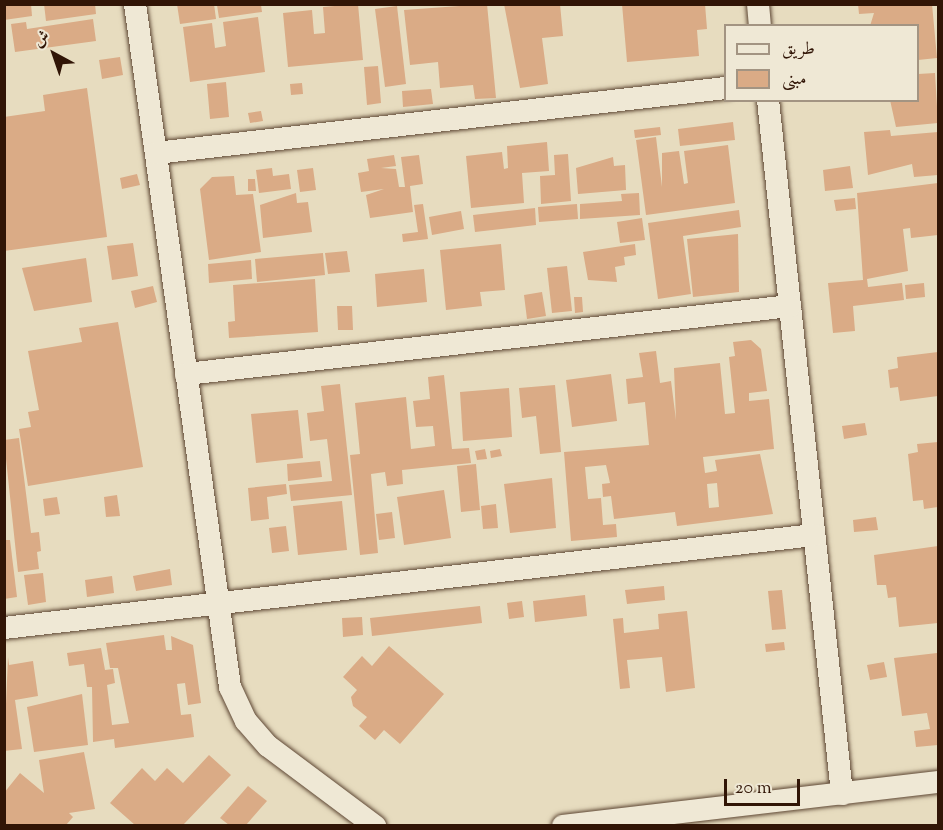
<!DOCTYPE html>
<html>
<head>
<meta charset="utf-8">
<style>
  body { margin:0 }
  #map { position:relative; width:943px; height:830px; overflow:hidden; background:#e7dcbf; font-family:"Sorts Mill Goudy",Amiri,serif }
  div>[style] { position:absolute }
  .building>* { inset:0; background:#daab86 }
  .roads { filter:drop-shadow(0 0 2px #5e4734) drop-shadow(0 0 2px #5e4734) }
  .minor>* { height:22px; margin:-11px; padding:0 11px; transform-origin:11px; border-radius:11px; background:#efe8d5 }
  span { translate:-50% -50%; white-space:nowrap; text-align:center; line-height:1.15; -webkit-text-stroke:4.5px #efe8d5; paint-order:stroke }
  .frame { position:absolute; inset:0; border:6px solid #311506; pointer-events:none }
  .legend { position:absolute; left:724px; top:24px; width:195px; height:78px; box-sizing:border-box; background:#efe8d5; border:2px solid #a39482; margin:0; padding:8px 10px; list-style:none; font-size:18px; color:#311506 }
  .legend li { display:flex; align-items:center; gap:12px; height:30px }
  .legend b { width:30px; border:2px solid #a39482 }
  .north { position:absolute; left:24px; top:24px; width:60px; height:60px; -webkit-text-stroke:4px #efe8d5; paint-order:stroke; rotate:320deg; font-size:16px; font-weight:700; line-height:24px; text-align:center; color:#311506 }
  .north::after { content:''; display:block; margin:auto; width:21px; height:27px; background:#311506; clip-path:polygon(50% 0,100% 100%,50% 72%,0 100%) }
  .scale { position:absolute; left:724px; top:779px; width:76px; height:27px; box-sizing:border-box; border:3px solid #311506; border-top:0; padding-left:8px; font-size:18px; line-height:21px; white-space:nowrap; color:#311506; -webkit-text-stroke:4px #efe8d5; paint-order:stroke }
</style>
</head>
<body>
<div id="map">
  <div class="building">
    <div style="clip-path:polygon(4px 4px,31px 4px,32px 16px,4px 20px)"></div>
    <div style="clip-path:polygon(44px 4px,95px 4px,96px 14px,46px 21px)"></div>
    <div style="clip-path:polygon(177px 4px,214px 4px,216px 19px,180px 24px)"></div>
    <div style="clip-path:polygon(358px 4px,363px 60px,288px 67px,283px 13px,312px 10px,314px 34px,325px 33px,323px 7px)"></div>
    <div style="clip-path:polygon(487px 4px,496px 98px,475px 99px,473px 85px,440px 88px,438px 62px,410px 65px,404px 10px)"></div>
    <div style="clip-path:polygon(504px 4px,560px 4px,563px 36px,542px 38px,548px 84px,520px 88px)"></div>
    <div style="clip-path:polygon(622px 4px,705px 4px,707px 29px,697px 30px,699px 56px,627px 62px)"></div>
    <div style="clip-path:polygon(858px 4px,932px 4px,937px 58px,918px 60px,918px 26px,870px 26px,874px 13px,859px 14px)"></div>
    <div style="clip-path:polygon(217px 5px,261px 5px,262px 12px,219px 18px)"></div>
    <div style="clip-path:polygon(397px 6px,406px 84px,385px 87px,375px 9px)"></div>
    <div style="clip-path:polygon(258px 17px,265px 72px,190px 82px,183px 27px,212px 23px,215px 48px,226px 46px,223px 22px)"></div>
    <div style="clip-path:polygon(93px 19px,96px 41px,15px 52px,11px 24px,26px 22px,27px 29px)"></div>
    <div style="clip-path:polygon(120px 57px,123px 75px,102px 79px,99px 60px)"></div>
    <div style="clip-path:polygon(378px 66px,381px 103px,367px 105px,364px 67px)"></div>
    <div style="clip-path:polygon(935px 73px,938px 123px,896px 127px,890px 100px,918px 100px,918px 74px)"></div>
    <div style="clip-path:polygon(226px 82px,229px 117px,210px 119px,207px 84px)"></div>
    <div style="clip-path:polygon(302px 83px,303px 94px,291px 95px,290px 84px)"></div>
    <div style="clip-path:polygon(87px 88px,107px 237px,4px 251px,4px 117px,45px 111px,43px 95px)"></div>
    <div style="clip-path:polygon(431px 89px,433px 104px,403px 107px,402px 91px)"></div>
    <div style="clip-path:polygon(261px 111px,263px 121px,250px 123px,248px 113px)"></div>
    <div style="clip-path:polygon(733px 122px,735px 140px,680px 146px,678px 129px)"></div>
    <div style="clip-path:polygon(660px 127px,661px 135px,635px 138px,634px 130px)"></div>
    <div style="clip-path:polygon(890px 130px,891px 136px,938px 132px,938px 175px,914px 177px,912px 164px,868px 175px,864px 132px)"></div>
    <div style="clip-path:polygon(656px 137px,662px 187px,662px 153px,679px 151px,684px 184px,688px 183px,684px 151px,728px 145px,735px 203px,646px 215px,636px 140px)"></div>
    <div style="clip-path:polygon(547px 142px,549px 171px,522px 173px,524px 203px,471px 208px,466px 156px,502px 152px,504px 169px,508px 168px,507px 146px)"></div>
    <div style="clip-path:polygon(568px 154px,571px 201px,541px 204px,540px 176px,555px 175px,554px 155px)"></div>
    <div style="clip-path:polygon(394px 155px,396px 166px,381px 168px,396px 169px,399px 187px,405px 187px,401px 157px,419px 155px,423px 184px,410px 186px,413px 212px,370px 218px,366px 195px,384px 189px,361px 192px,358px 173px,369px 171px,367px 159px)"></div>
    <div style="clip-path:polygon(613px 157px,614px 166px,625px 165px,626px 190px,578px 194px,576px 168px)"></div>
    <div style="clip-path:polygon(850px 166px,853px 188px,825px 191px,823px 170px)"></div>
    <div style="clip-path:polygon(272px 168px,273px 176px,289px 174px,291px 189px,259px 193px,256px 170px)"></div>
    <div style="clip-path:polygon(313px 168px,316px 190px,300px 192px,297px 170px)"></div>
    <div style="clip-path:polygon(137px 174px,140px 185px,122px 189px,120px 178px)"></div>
    <div style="clip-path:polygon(234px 176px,236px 195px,253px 194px,261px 252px,209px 260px,200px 189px,212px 177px)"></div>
    <div style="clip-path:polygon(248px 179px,255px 179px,256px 191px,248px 191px)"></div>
    <div style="clip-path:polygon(938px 183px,938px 235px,911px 238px,910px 228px,903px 229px,908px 271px,867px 279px,868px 287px,902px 283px,904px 300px,853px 306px,855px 331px,833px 333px,828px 283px,863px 280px,857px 193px)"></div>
    <div style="clip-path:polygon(296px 193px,297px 203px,308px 202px,312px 232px,263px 238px,260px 205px)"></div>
    <div style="clip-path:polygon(639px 193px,640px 215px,580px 219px,580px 204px,622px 201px,621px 194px)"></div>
    <div style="clip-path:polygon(855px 198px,856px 209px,836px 211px,834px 200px)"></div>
    <div style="clip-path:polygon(423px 204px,428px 239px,403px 242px,402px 234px,418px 232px,414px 205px)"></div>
    <div style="clip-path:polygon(577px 204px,578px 219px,539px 222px,538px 207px)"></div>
    <div style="clip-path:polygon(535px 208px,536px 225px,475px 232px,473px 215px)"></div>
    <div style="clip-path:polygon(739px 210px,741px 227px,683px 236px,691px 294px,658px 299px,648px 223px)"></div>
    <div style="clip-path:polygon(461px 211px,464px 229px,432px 235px,429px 217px)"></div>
    <div style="clip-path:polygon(642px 218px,645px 240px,620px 243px,617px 222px)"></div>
    <div style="clip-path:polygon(738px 234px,739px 292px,693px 297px,687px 239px)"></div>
    <div style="clip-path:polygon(133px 243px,138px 276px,112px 280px,107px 246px)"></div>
    <div style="clip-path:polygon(501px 244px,505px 290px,480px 292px,482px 306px,446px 310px,440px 250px)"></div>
    <div style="clip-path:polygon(635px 244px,636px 255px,624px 257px,625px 265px,615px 267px,617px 282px,588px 280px,583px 252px)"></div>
    <div style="clip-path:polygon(347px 251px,350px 272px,328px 274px,325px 253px)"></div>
    <div style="clip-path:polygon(323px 253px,325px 275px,257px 282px,255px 259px)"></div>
    <div style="clip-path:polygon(86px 258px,92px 302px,34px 311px,22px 268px)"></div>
    <div style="clip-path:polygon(251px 260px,252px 279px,209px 283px,208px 264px)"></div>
    <div style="clip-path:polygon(567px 266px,572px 311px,552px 313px,547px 268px)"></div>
    <div style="clip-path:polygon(424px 269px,427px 302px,377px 307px,375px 274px)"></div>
    <div style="clip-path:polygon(315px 279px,318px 332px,229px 338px,228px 322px,235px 321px,233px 285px)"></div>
    <div style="clip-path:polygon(924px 283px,925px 297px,906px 299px,905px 285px)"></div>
    <div style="clip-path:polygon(153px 286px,157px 302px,135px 308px,131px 291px)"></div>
    <div style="clip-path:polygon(542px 292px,546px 316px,527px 319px,524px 295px)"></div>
    <div style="clip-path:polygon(574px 297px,582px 297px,583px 312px,575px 313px)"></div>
    <div style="clip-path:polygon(337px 306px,352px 306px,353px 330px,338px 330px)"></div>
    <div style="clip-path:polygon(118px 322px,143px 467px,28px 486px,19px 429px,31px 427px,28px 412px,39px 410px,28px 351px,82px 342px,79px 328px)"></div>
    <div style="clip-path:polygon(evenodd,751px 340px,761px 349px,767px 391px,749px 393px,749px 401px,769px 399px,774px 449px,703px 457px,705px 473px,717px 471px,715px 460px,760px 454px,773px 514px,677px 526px,675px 512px,614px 519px,611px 496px,603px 497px,602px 484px,610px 483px,606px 465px,585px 467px,588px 499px,601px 498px,603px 525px,616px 524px,617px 537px,571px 541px,564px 452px,649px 445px,645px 402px,628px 404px,626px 379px,643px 377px,639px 353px,656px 351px,660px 383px,671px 381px,676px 420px,674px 368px,720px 363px,725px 414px,735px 413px,729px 357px,735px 356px,733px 342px,751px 340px,717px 483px,719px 507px,709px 508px,707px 484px,717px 483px)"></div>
    <div style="clip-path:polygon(938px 352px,938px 396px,900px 401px,898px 387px,890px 388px,888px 370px,898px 368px,897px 357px)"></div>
    <div style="clip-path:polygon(611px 374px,617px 421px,572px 427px,566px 380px)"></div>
    <div style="clip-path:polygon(444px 375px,452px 449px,469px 448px,471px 463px,402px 470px,403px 484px,387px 486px,385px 472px,371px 474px,378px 553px,360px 555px,350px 455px,360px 454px,355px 403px,406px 397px,411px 449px,435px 446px,433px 426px,416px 427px,413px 401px,430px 399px,428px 377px)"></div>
    <div style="clip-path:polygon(340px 384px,352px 495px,291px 501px,289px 485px,332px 481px,327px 439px,310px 441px,307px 413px,324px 411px,321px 386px)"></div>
    <div style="clip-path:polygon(555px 385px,561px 452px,540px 454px,536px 416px,522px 418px,519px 388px)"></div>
    <div style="clip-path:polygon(509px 388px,512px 437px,463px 441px,460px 392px)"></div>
    <div style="clip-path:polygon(298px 410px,303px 458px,256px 463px,251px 414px)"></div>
    <div style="clip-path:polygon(865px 423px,867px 435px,844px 439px,842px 426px)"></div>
    <div style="clip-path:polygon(19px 438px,31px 533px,39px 532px,41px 551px,37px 552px,39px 569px,18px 572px,4px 440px)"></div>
    <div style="clip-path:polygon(938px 442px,938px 507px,924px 509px,923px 500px,913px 501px,908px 454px,918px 452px,917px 444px)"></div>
    <div style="clip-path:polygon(485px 449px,487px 459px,477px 460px,475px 451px)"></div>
    <div style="clip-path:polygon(500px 449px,502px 456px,491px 458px,490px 451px)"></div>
    <div style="clip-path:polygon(320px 461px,322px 477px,288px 481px,287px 464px)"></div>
    <div style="clip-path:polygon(476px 464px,480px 510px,461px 512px,457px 466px)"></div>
    <div style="clip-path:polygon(552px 478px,556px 528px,510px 533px,504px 484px)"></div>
    <div style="clip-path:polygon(286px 484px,287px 494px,267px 497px,269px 519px,251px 521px,248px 488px)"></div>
    <div style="clip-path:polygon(444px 490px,451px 538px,404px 545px,397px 497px)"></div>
    <div style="clip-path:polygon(117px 495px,120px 516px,106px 517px,104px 497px)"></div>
    <div style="clip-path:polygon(57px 497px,60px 514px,45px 516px,43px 499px)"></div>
    <div style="clip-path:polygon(342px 501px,347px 550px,298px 555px,293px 506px)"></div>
    <div style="clip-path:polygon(496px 504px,498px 528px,483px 529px,481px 506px)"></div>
    <div style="clip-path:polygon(392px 512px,395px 538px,379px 540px,376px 514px)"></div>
    <div style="clip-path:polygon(876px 517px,878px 530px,854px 532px,853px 520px)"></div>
    <div style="clip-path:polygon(286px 526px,289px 551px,272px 553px,269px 528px)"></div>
    <div style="clip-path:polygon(4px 540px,10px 540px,17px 597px,4px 599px)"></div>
    <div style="clip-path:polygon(938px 546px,938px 623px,899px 627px,896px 597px,888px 598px,886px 585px,877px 585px,874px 555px)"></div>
    <div style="clip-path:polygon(170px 569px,172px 585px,136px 591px,133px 576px)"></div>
    <div style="clip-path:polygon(43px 573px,46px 602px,28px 605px,24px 575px)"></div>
    <div style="clip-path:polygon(112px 576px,114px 593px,87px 597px,85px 580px)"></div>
    <div style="clip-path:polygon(664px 586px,665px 600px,627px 604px,625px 590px)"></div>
    <div style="clip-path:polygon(782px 590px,786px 629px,772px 630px,768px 591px)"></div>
    <div style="clip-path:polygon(585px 595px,587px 616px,535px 622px,533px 601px)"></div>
    <div style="clip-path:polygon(522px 601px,524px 617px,509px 619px,507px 603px)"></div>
    <div style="clip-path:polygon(480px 606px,482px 623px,372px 636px,370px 618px)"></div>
    <div style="clip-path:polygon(687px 611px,695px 688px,666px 692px,662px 657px,627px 660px,630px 688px,620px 689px,613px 619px,623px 618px,624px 633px,659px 629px,658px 614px)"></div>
    <div style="clip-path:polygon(362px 617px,363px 635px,343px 637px,342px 618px)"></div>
    <div style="clip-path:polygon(164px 635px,166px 650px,172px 650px,171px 636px,193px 645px,201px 703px,188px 705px,185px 683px,177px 684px,181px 715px,191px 714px,194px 737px,115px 748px,114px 739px,93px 742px,92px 687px,87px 687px,84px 664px,69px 666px,67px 653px,101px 648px,105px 670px,113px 669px,115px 683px,107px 685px,112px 725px,129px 723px,118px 668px,110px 668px,106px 643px)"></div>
    <div style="clip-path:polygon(784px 642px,785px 650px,766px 652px,765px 644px)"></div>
    <div style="clip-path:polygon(389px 646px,444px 694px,400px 744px,384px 730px,375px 740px,359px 726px,367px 717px,353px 706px,351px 697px,357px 690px,343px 677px,362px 656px,372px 666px)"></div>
    <div style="clip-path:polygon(937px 653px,938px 745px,916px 747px,914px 731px,930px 729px,927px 713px,902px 716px,894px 658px)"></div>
    <div style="clip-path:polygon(8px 657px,9px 665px,33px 661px,38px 696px,15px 700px,22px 749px,4px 751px)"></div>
    <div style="clip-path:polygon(884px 662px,887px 677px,870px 680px,867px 665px)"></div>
    <div style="clip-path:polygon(82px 694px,88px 745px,34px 752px,27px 707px)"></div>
    <div style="clip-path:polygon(84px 752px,95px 809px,69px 813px,73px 817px,66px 825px,4px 825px,4px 793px,20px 773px,44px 793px,39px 760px)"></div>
    <div style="clip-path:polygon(209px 755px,231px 775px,183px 825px,135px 825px,110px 803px,142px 768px,155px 781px,167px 768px,183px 783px)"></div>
    <div style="clip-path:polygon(248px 786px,267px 801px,246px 825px,229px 825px,220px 818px)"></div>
  </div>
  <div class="roads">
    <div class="minor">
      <div style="left:135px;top:4px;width:690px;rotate:82.08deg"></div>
      <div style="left:230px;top:687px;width:38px;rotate:65deg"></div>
      <div style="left:246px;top:721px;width:33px;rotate:49deg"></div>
      <div style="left:268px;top:746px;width:134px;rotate:36.8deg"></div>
      <div style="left:758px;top:4px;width:22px;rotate:85deg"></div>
      <div style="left:768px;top:100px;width:698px;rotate:83.91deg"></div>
      <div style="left:156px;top:153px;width:574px;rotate:-6.51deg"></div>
      <div style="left:186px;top:374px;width:608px;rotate:-6.42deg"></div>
      <div style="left:4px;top:628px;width:815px;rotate:-6.55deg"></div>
      <div style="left:563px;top:826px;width:378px;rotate:-6.7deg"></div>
    </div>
  </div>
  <div class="frame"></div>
  <ul class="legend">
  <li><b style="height:8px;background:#efe8d5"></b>طريق</li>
  <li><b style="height:16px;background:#daab86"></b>مبنى</li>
  </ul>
  <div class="north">ش</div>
  <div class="scale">20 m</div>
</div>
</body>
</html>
